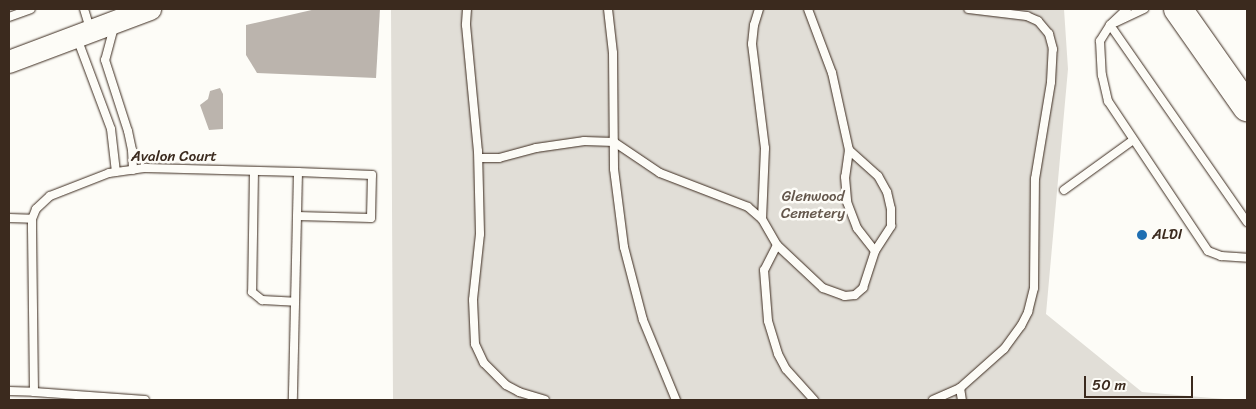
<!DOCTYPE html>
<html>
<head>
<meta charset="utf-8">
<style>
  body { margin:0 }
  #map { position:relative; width:1256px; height:409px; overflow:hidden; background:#fdfcf7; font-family:Sriracha,sans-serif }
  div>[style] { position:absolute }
  .green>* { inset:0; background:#e1ded7 }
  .water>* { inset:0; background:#bbb4ad }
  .roads { filter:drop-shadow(0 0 1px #3b2a1e) drop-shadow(0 0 1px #3b2a1e) }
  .lane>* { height:8px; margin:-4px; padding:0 4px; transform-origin:4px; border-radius:4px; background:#fdfcf7 }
  .secondary>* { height:22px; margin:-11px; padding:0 11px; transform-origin:11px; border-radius:11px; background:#fdfcf7 }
  .highway>* { height:28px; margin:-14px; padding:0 14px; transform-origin:14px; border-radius:14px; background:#fdfcf7 }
  .dots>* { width:14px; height:14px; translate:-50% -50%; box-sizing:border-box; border:2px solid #fdfcf7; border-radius:50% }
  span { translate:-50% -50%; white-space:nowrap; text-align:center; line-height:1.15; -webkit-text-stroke:5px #fdfcf7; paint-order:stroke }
  .street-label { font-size:15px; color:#3b2a1e }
  .park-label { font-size:15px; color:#64574c }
  .poi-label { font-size:15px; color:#3b2a1e }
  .left { translate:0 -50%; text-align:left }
  .frame { position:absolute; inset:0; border:10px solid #3b2a1e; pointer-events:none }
  .scale { position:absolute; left:1084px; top:376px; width:109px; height:22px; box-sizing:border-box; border:2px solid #3b2a1e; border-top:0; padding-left:6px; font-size:15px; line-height:18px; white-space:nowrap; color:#3b2a1e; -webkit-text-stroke:4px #fdfcf7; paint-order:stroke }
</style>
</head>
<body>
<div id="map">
  <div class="green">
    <div style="clip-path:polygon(391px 9px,1064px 9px,1068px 69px,1046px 314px,1142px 392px,1236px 400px,393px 400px)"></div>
  </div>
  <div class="water">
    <div style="clip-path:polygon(316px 9px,380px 9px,376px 78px,257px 73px,246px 55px,246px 25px)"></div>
    <div style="clip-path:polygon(220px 88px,223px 94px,223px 129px,209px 130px,200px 105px,208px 99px,210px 91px)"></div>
  </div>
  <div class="roads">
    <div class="lane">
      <div style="left:84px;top:9px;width:21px;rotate:73deg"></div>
      <div style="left:467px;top:9px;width:16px;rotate:94deg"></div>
      <div style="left:466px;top:25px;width:127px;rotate:84.6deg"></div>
      <div style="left:478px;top:151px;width:83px;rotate:88.6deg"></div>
      <div style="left:480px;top:234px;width:66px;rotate:96.1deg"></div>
      <div style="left:473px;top:300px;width:44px;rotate:87.4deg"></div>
      <div style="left:475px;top:344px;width:21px;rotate:65deg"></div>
      <div style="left:484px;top:363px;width:31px;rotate:45deg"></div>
      <div style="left:506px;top:385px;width:15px;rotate:28deg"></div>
      <div style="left:519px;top:392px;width:27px;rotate:17deg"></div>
      <div style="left:608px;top:9px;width:44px;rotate:83.5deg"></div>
      <div style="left:613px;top:53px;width:116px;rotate:89.5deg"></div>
      <div style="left:614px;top:169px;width:79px;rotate:82.7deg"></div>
      <div style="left:624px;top:247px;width:75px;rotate:75.4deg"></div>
      <div style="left:643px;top:320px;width:87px;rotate:67.6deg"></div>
      <div style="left:759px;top:9px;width:17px;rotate:107deg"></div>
      <div style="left:754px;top:25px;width:19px;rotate:96deg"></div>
      <div style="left:752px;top:44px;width:105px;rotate:82.9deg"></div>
      <div style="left:765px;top:148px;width:71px;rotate:92.4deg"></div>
      <div style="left:1127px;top:9px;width:23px;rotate:137deg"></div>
      <div style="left:1110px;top:25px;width:19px;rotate:122deg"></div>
      <div style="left:1100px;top:41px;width:34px;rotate:87deg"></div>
      <div style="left:1102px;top:75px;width:27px;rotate:77deg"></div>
      <div style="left:1108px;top:101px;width:180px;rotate:56.3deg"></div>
      <div style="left:1208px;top:251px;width:14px;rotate:21deg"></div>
      <div style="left:1221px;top:256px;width:26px;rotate:4deg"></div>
      <div style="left:9px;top:17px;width:23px;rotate:-20deg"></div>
      <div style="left:1116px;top:22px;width:31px;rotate:-25deg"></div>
      <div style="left:1110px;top:25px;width:240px;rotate:55.2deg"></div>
      <div style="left:114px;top:27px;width:34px;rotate:105deg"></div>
      <div style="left:105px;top:60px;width:75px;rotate:72.1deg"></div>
      <div style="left:128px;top:131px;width:19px;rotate:78deg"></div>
      <div style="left:132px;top:150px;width:20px;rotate:87deg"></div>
      <div style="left:77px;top:38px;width:97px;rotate:69.5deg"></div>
      <div style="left:111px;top:129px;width:43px;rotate:83.4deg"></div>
      <div style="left:849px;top:150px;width:27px;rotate:98deg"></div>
      <div style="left:845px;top:177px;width:25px;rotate:85deg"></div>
      <div style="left:847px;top:202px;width:28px;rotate:69deg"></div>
      <div style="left:857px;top:228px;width:29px;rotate:52deg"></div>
      <div style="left:479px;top:158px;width:20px"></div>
      <div style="left:499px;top:158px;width:38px;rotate:-15deg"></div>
      <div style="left:536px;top:148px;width:49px;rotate:-8.3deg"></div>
      <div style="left:584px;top:141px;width:30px;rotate:2deg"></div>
      <div style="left:614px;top:142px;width:55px;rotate:34deg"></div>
      <div style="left:660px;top:173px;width:94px;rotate:21.1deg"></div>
      <div style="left:748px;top:207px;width:18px;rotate:41deg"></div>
      <div style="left:762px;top:219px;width:30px;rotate:60deg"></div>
      <div style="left:777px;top:245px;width:63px;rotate:43.1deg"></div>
      <div style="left:823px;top:288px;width:23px;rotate:20deg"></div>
      <div style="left:845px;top:296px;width:10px;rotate:-6deg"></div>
      <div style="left:855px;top:295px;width:11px;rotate:-41deg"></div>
      <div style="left:863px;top:288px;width:39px;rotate:-72deg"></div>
      <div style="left:875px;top:251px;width:30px;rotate:-57deg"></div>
      <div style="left:891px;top:226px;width:17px;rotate:-90deg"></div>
      <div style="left:891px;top:209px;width:17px;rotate:-103deg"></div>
      <div style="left:887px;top:192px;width:18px;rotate:-119deg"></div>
      <div style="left:878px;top:176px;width:39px;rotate:-138deg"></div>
      <div style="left:849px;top:150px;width:79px;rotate:-102.4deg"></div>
      <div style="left:832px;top:73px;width:68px;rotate:-110.6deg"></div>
      <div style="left:254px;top:171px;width:121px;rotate:90.9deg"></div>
      <div style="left:252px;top:292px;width:13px;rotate:39deg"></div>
      <div style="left:262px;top:300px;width:33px;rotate:3deg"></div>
      <div style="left:1064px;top:190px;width:85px;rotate:-35.9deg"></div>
      <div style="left:297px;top:216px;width:74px;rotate:1.5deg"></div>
      <div style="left:371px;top:218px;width:43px;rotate:-88.7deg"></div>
      <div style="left:372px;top:175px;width:74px;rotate:-177.7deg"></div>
      <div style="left:9px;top:218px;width:23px;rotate:2deg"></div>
      <div style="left:777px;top:245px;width:28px;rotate:117deg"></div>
      <div style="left:764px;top:270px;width:51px;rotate:85.5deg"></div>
      <div style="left:768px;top:321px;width:34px;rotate:73deg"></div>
      <div style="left:778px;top:354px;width:17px;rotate:62deg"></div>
      <div style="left:786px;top:369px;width:42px;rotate:47.9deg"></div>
      <div style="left:960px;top:388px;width:12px;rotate:81deg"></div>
      <div style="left:9px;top:391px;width:25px;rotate:2deg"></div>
      <div style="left:145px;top:400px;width:111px;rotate:-175.9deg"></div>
      <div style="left:34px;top:392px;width:162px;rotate:-90.7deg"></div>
      <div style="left:32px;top:230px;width:11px;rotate:-90deg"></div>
      <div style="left:32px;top:219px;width:11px;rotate:-68deg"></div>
      <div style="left:36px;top:209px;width:19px;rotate:-43deg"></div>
      <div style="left:50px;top:196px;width:63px;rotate:-21.3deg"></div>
      <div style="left:109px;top:173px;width:37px;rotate:-8deg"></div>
      <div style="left:146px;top:168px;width:152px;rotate:1.5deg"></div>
      <div style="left:298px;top:172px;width:228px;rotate:91.3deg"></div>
      <div style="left:933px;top:400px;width:30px;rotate:-24deg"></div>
      <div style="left:960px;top:388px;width:59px;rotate:-41.6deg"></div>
      <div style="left:1004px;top:349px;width:29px;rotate:-54deg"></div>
      <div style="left:1021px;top:326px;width:16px;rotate:-63deg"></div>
      <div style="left:1028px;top:312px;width:25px;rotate:-76deg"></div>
      <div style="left:1034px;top:288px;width:109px;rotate:-89.5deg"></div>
      <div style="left:1035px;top:179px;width:98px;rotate:-80.6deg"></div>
      <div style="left:1051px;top:82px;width:33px;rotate:-87deg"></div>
      <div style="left:1053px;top:49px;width:16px;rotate:-105deg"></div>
      <div style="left:1049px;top:34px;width:17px;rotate:-130deg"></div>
      <div style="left:1038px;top:21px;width:12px;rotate:-156deg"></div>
      <div style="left:1027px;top:16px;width:59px;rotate:-173.2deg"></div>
    </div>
    <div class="secondary">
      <div style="left:9px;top:62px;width:151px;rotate:-20.6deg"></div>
    </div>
    <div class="highway">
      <div style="left:1178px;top:9px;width:120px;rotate:54.9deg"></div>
    </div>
  </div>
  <div class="dots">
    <div style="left:1142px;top:235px;background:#1f6fb2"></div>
  </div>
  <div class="street-label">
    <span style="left:174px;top:157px">Avalon Court</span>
  </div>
  <div class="park-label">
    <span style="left:813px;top:205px">Glenwood<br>Cemetery</span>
  </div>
  <div class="poi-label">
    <span class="left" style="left:1152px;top:235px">ALDI</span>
  </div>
  <div class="frame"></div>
  <div class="scale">50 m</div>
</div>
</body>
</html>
